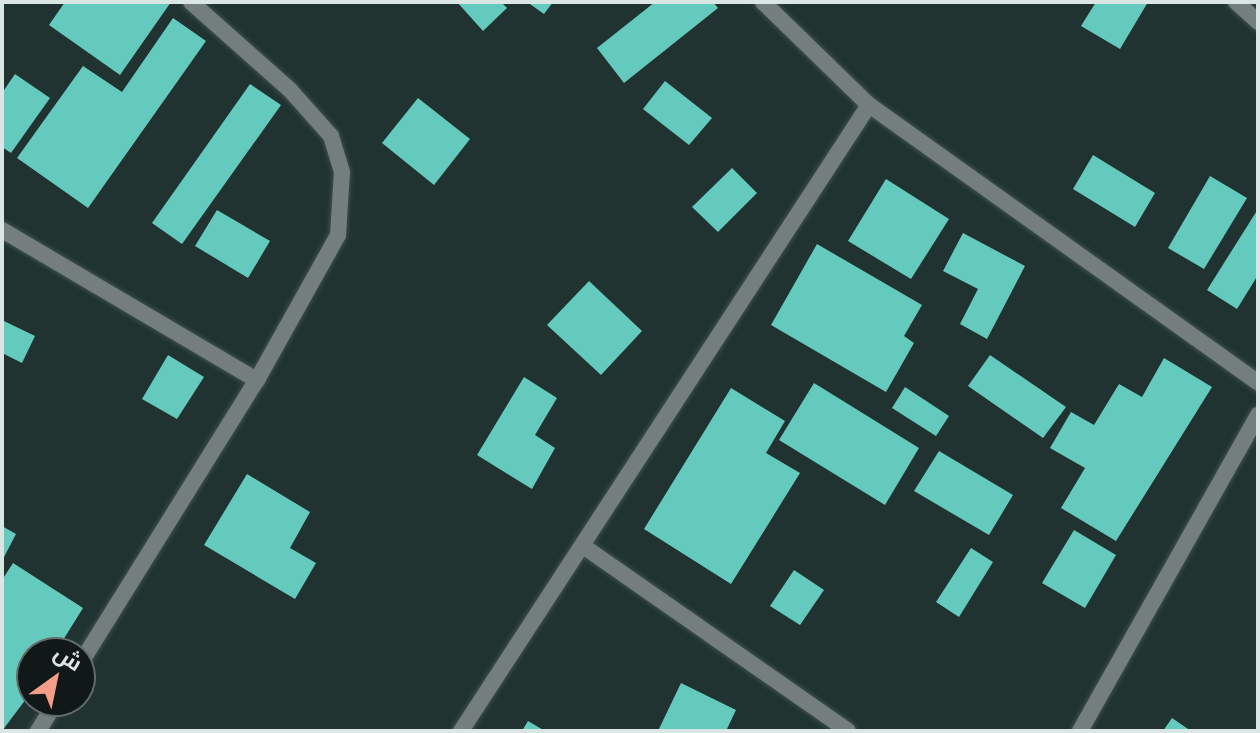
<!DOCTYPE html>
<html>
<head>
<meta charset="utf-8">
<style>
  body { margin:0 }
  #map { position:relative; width:1260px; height:733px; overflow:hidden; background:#203331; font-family:Cabin,Cairo,sans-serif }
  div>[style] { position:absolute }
  .building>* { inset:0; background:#65cabe }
  .roads { filter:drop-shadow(0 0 2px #3e504e) drop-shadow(0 0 2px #3e504e) }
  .minor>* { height:16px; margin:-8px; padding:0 8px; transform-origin:8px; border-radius:8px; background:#747e7c }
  span { translate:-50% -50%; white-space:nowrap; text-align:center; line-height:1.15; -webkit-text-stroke:8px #111918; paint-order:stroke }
  .frame { position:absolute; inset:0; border:4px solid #dae6e4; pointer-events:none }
  .north { position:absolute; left:16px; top:637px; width:80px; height:80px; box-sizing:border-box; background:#111918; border:2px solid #616b6a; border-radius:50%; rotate:33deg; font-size:22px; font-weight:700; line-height:32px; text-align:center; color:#dae6e4 }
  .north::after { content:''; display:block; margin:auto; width:28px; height:36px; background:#f49e88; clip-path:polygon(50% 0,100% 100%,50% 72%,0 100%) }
</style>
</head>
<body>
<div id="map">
  <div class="building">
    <div style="clip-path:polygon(65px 2px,171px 2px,120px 75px,49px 25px)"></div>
    <div style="clip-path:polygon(457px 2px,501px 2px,507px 8px,483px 31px)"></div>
    <div style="clip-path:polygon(527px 2px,553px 2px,544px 14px)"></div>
    <div style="clip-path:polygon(655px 2px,713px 2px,718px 8px,624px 83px,597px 48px)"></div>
    <div style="clip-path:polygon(1096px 2px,1148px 2px,1120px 49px,1081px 26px)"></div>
    <div style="clip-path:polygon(173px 18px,206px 41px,88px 208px,17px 158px,83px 66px,122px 92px)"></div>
    <div style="clip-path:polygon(15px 74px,50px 98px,11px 153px,2px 147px,2px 93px)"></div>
    <div style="clip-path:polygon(665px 81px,712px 118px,689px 145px,643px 109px)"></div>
    <div style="clip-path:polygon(250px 84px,281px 105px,182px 244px,152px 223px)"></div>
    <div style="clip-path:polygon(418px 98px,470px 139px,434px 185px,382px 143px)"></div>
    <div style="clip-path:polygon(1093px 155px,1155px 193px,1135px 227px,1073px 189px)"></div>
    <div style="clip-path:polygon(732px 168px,757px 193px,718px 232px,692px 207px)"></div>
    <div style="clip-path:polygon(1210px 176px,1247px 198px,1204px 269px,1168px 248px)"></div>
    <div style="clip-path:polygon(886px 179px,949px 219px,911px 279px,848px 241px)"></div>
    <div style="clip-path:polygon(1258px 209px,1258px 275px,1237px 309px,1207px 290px)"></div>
    <div style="clip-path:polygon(217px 210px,270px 241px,248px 278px,195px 246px)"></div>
    <div style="clip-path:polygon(963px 233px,1025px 266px,987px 339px,960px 324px,978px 289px,943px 271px)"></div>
    <div style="clip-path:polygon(817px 244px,922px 305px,904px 336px,914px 343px,886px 392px,771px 325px)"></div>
    <div style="clip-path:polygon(589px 281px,642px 331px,601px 375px,547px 325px)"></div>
    <div style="clip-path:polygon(4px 321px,35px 336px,22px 363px,2px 353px)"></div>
    <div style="clip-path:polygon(168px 355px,204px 377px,177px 419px,142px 399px)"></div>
    <div style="clip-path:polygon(990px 355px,1066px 407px,1043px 438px,968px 386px)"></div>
    <div style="clip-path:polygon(1164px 358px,1212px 387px,1116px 541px,1061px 508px,1085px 468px,1050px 448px,1071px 412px,1094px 425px,1119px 384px,1142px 397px)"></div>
    <div style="clip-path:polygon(524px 377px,557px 398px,535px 435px,555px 448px,532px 489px,477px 455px)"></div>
    <div style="clip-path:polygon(814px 383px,919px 448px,885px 505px,779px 440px)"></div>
    <div style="clip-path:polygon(905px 387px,949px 416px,936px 436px,892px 408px)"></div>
    <div style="clip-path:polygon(731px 388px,785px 421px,766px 453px,800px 473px,731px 584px,644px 529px)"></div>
    <div style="clip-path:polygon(939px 451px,1013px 495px,989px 535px,914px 491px)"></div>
    <div style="clip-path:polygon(247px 474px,310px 512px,290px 548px,316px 563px,295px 599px,204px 545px)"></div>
    <div style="clip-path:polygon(2px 526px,16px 534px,2px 561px)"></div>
    <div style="clip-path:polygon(1074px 530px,1116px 555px,1085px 608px,1042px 583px)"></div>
    <div style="clip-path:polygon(971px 548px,993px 562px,959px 617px,936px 602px)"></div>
    <div style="clip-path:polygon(13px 563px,83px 608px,55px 653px,32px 653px,32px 691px,2px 731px,2px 580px)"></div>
    <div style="clip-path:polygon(794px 570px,824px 590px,800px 625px,770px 606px)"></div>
    <div style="clip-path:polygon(681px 683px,736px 710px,726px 731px,658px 731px)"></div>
    <div style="clip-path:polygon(1172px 718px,1191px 731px,1163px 731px)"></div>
    <div style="clip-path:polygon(528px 721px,545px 731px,522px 731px)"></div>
  </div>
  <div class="roads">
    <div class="minor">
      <div style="left:763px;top:2px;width:148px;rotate:44.2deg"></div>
      <div style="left:1236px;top:2px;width:30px;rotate:42deg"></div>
      <div style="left:2px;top:230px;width:296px;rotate:30.5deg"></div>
      <div style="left:583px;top:546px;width:323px;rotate:34.9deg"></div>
      <div style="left:80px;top:664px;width:335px;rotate:-58.1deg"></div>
      <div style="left:257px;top:380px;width:166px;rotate:-60.8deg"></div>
      <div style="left:338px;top:235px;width:63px;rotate:-86.4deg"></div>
      <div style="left:342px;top:172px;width:38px;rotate:-107deg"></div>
      <div style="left:331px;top:136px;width:62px;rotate:-131.7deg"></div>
      <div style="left:290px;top:90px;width:132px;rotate:-138.4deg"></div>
      <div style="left:38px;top:731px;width:36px;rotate:-58deg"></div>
      <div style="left:461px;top:731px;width:747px;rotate:-56.91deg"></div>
      <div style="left:869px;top:105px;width:478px;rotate:35.5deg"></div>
      <div style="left:1080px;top:731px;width:363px;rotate:-60.6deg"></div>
    </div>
  </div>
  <div class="frame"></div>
  <div class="north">ش</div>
</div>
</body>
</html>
